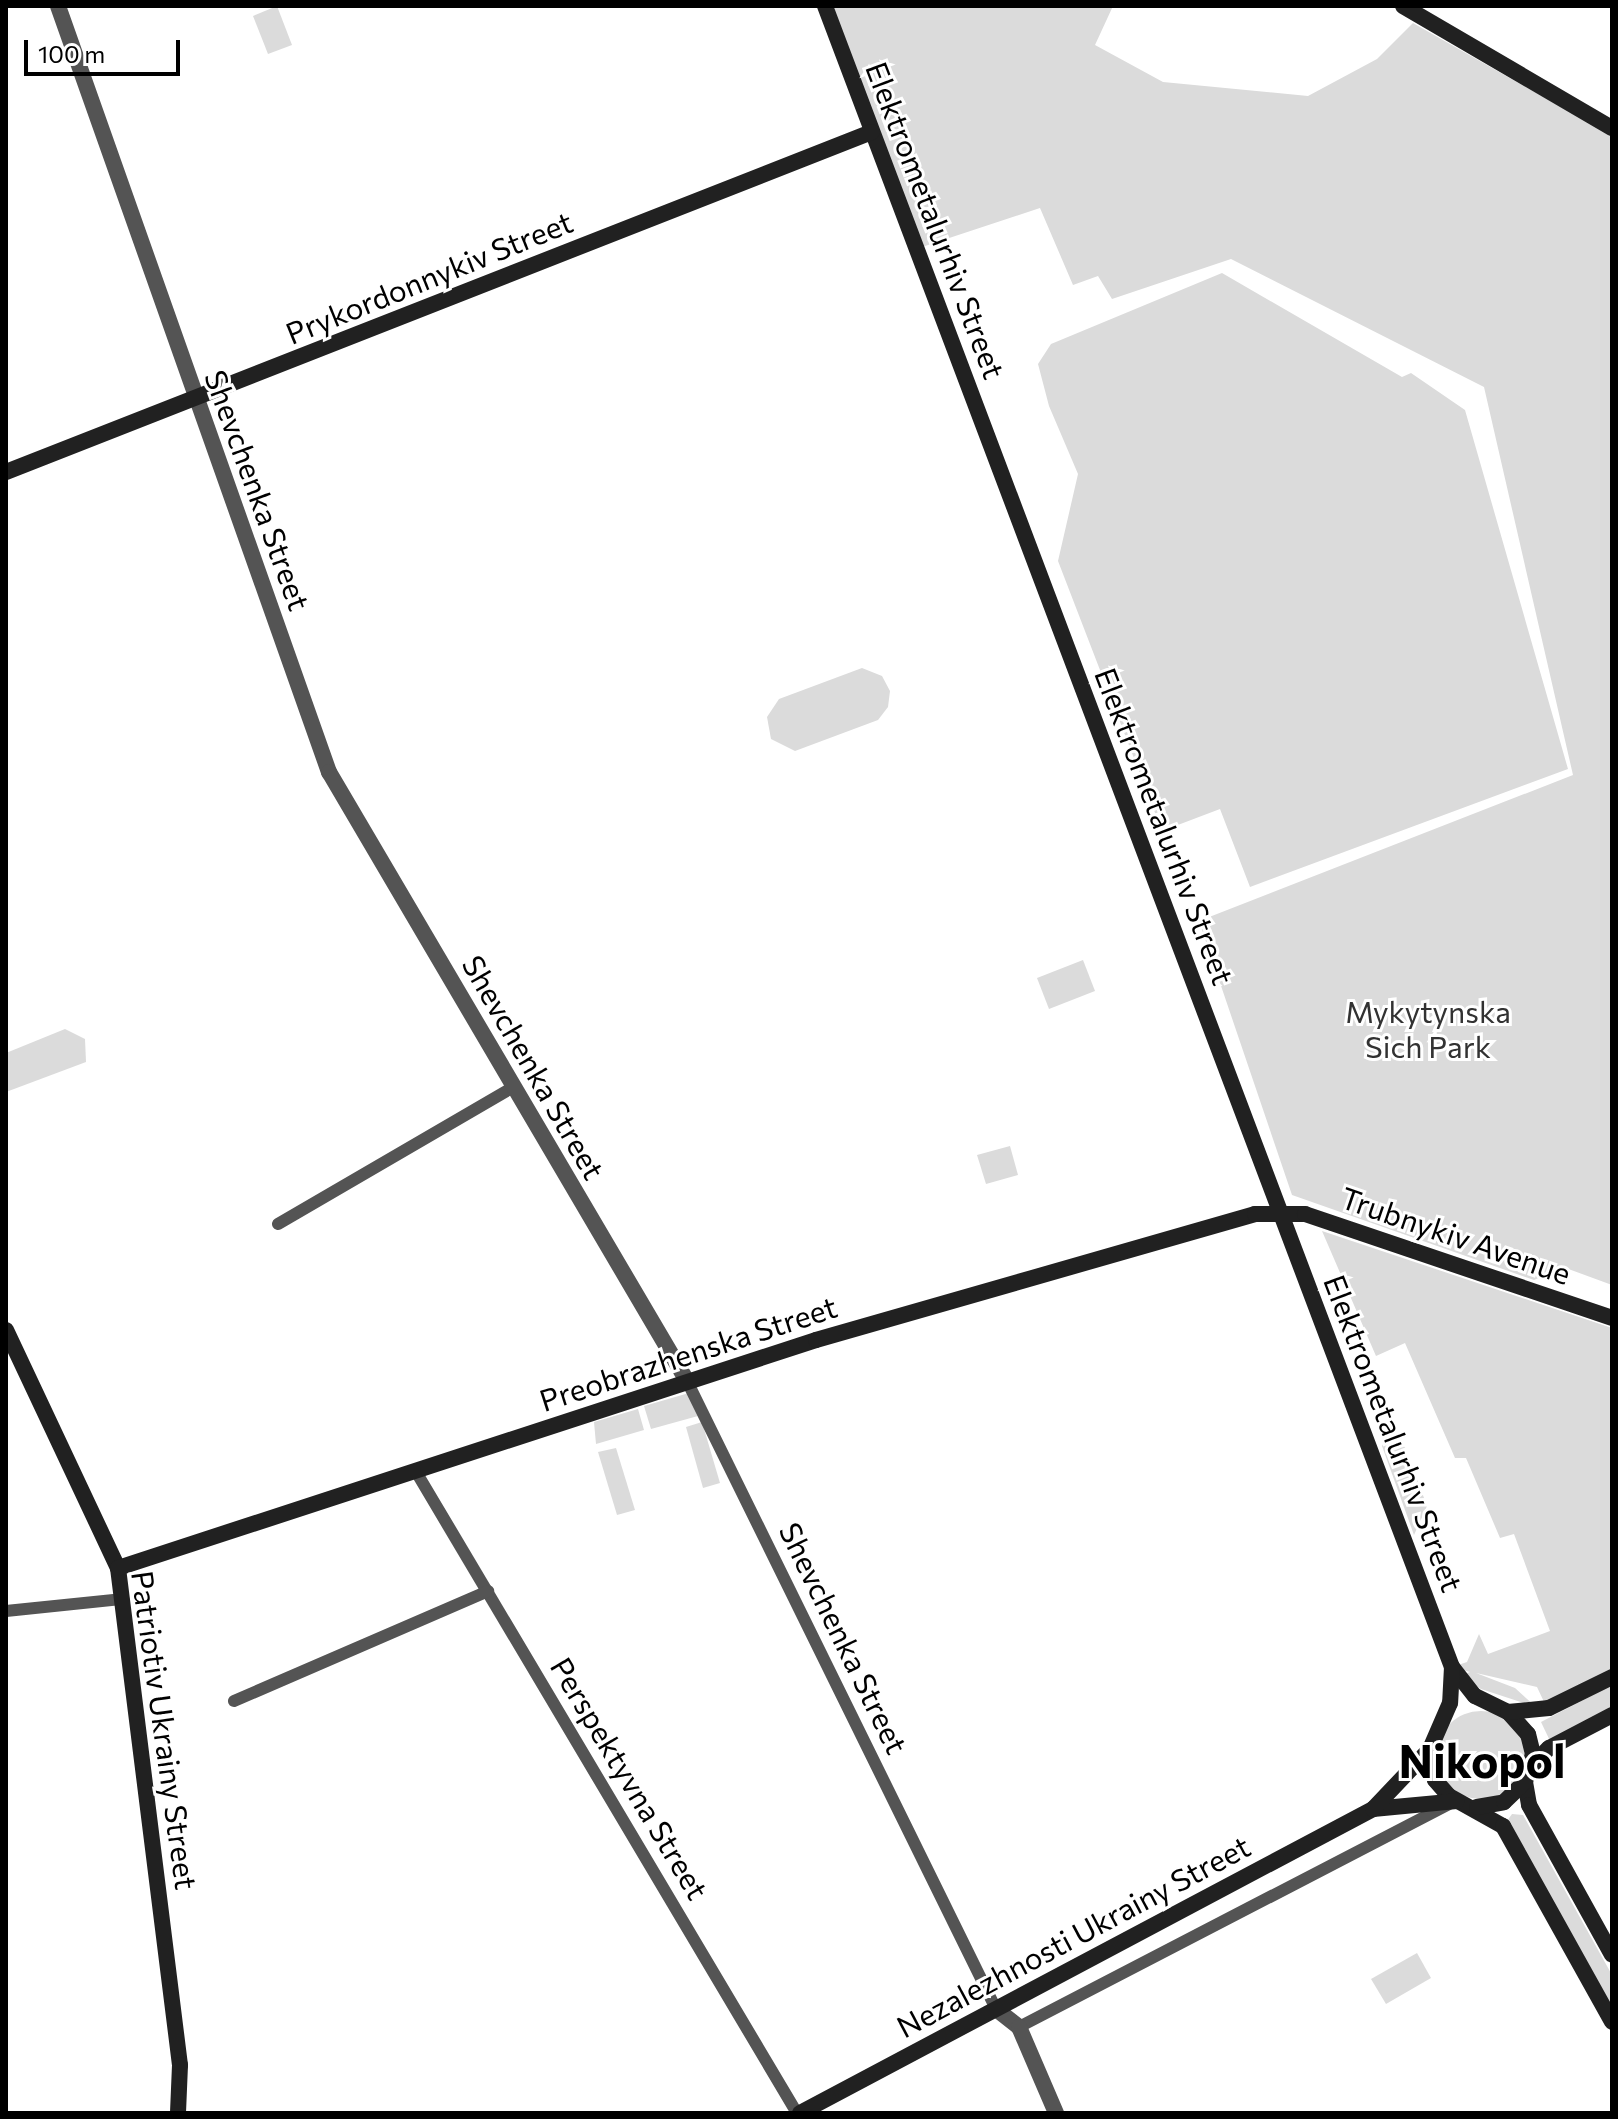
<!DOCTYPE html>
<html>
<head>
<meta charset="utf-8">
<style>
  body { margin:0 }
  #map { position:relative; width:1618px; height:2119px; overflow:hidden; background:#fff; font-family:Commissioner,sans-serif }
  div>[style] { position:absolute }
  .green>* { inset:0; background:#dbdbdb }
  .round { border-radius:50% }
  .minor>* { height:12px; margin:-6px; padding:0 6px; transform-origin:6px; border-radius:6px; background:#545454 }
  .tertiary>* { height:16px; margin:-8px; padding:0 8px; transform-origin:8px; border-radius:8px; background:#545454 }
  .secondary>* { height:16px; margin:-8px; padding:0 8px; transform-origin:8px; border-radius:8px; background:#212121 }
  span { translate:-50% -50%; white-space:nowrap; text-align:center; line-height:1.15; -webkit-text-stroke:6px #fff; paint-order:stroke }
  .street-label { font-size:30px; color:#000 }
  .park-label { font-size:30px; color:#323232 }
  .town-label { font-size:46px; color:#000; font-weight:700 }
  .frame { position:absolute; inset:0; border:8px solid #000; pointer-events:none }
  .scale { position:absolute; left:24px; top:40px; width:156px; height:36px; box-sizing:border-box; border:4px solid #000; border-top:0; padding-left:10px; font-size:24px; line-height:28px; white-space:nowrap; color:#000; -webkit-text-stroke:6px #fff; paint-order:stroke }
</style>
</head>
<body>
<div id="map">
  <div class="green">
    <div style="clip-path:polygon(277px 6px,292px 45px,268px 54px,253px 16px)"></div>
    <div style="clip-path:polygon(832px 6px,1113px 6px,1095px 45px,1163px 82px,1308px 96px,1377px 59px,1413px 23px,1612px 136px,1612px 1285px,1563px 1267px,1534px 1280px,1292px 1195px,1199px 921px,1573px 775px,1484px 387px,1231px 259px,1112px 299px,1098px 276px,1073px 285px,1040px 208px,922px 247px)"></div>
    <div style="clip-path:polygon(1222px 273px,1402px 377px,1411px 373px,1465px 410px,1568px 769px,1250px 887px,1220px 809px,1162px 831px,1058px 561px,1078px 474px,1049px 406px,1038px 364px,1051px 344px)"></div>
    <div style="clip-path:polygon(862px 668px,882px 676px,890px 691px,888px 707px,878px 720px,795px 751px,771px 739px,767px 717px,779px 699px)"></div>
    <div style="clip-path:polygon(1083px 960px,1095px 991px,1049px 1009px,1037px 978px)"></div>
    <div style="clip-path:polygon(65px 1029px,85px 1039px,86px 1062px,6px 1092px,6px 1053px)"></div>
    <div style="clip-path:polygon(1010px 1146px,1018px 1175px,986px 1184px,977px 1155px)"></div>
    <div style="clip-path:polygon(1322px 1231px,1612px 1328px,1612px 1670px,1545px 1704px,1537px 1687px,1476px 1673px,1515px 1688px,1536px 1707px,1481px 1689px,1470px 1682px,1465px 1674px,1470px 1672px,1452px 1667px,1467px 1662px,1479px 1634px,1488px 1654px,1550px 1631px,1514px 1534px,1500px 1538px,1466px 1458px,1455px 1458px,1405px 1343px,1376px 1356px)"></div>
    <div style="clip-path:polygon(689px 1393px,698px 1416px,651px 1429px,644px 1406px)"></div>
    <div style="clip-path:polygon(638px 1409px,644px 1430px,596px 1444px,594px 1422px)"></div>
    <div style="clip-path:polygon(702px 1422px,720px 1483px,703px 1488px,686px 1427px)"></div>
    <div style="clip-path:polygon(1386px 1438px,1405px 1447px,1427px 1506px,1414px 1535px,1382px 1446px)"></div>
    <div style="clip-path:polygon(616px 1448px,635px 1510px,617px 1515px,598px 1452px)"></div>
    <div style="clip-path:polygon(1612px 1685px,1612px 1711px,1551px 1743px,1541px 1722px)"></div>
    <div class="round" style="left:1437px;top:1711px;width:88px;height:88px"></div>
    <div style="clip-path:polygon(1512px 1814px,1523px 1815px,1612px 1975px,1612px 2011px,1507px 1821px)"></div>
    <div style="clip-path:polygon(1417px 1953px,1431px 1978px,1386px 2004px,1371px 1979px)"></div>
  </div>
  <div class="minor">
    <div style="left:278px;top:1224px;width:271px;rotate:-30.2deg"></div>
    <div style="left:687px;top:1381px;width:700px;rotate:63.8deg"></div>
    <div style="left:415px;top:1470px;width:748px;rotate:59.29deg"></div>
    <div style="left:6px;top:1611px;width:118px;rotate:-5.9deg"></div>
    <div style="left:234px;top:1701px;width:277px;rotate:-23.4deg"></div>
    <div style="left:1019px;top:2027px;width:483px;rotate:-27.4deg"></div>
  </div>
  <div class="tertiary">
    <div style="left:58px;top:6px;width:813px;rotate:70.52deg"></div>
    <div style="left:329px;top:772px;width:706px;rotate:59.55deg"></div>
    <div style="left:996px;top:2009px;width:29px;rotate:38deg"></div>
    <div style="left:1019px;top:2027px;width:94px;rotate:66.7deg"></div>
  </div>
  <div class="secondary">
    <div style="left:825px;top:6px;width:1775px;rotate:69.32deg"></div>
    <div style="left:1452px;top:1667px;width:37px;rotate:52deg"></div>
    <div style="left:1475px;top:1696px;width:37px;rotate:26deg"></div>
    <div style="left:1508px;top:1712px;width:30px;rotate:48deg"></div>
    <div style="left:1528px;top:1734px;width:21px;rotate:76deg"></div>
    <div style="left:1533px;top:1754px;width:29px;rotate:106deg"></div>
    <div style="left:1525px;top:1782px;width:23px;rotate:80deg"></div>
    <div style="left:1529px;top:1805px;width:171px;rotate:61deg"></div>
    <div style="left:1403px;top:6px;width:242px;rotate:30.3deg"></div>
    <div style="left:6px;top:472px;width:930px;rotate:-21.44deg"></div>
    <div style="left:6px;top:1330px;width:263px;rotate:64.8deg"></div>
    <div style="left:118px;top:1568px;width:501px;rotate:82.89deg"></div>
    <div style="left:180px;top:2065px;width:48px;rotate:92.4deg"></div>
    <div style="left:118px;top:1568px;width:734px;rotate:-18.09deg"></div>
    <div style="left:816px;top:1340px;width:457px;rotate:-16deg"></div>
    <div style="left:1255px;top:1214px;width:50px"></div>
    <div style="left:1305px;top:1214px;width:324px;rotate:18.7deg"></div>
    <div style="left:1452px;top:1667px;width:36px;rotate:93deg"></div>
    <div style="left:1450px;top:1703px;width:50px;rotate:113.5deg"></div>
    <div style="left:1430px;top:1749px;width:31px;rotate:81deg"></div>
    <div style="left:1435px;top:1780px;width:21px;rotate:49deg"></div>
    <div style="left:1449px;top:1796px;width:62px;rotate:29.1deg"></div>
    <div style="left:1503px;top:1826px;width:224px;rotate:60.9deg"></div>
    <div style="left:1508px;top:1712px;width:41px;rotate:-5.6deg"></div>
    <div style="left:1549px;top:1708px;width:70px;rotate:-26.2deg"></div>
    <div style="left:1532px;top:1765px;width:24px;rotate:-45deg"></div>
    <div style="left:1549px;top:1748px;width:71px;rotate:-27.6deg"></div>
    <div style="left:1477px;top:1807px;width:27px;rotate:-10deg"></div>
    <div style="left:1504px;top:1802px;width:29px;rotate:-44deg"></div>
    <div style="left:1373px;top:1809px;width:84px;rotate:-5.4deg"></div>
    <div style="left:800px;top:2113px;width:649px;rotate:-27.95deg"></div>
    <div style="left:1373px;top:1809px;width:83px;rotate:-46.5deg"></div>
  </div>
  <div class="street-label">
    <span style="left:936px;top:220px;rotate:69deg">Elektrometalurhiv Street</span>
    <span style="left:429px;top:277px;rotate:-22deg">Prykordonnykiv Street</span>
    <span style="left:258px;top:490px;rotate:70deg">Shevchenka Street</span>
    <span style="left:1165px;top:826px;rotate:69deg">Elektrometalurhiv Street</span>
    <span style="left:534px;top:1067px;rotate:60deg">Shevchenka Street</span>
    <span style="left:1456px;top:1235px;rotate:19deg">Trubnykiv Avenue</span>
    <span style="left:688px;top:1353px;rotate:-18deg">Preobrazhenska Street</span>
    <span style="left:1394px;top:1433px;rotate:69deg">Elektrometalurhiv Street</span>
    <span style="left:844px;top:1638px;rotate:64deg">Shevchenka Street</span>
    <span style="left:165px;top:1730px;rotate:82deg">Patriotiv Ukrainy Street</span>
    <span style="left:630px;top:1778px;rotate:59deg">Perspektyvna Street</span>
    <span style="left:1073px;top:1936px;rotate:-28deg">Nezalezhnosti Ukrainy Street</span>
  </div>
  <div class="park-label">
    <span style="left:1428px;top:1028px">Mykytynska<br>Sich Park</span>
  </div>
  <div class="town-label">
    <span style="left:1482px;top:1759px">Nikopol</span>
  </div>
  <div class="frame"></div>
  <div class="scale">100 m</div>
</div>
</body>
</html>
